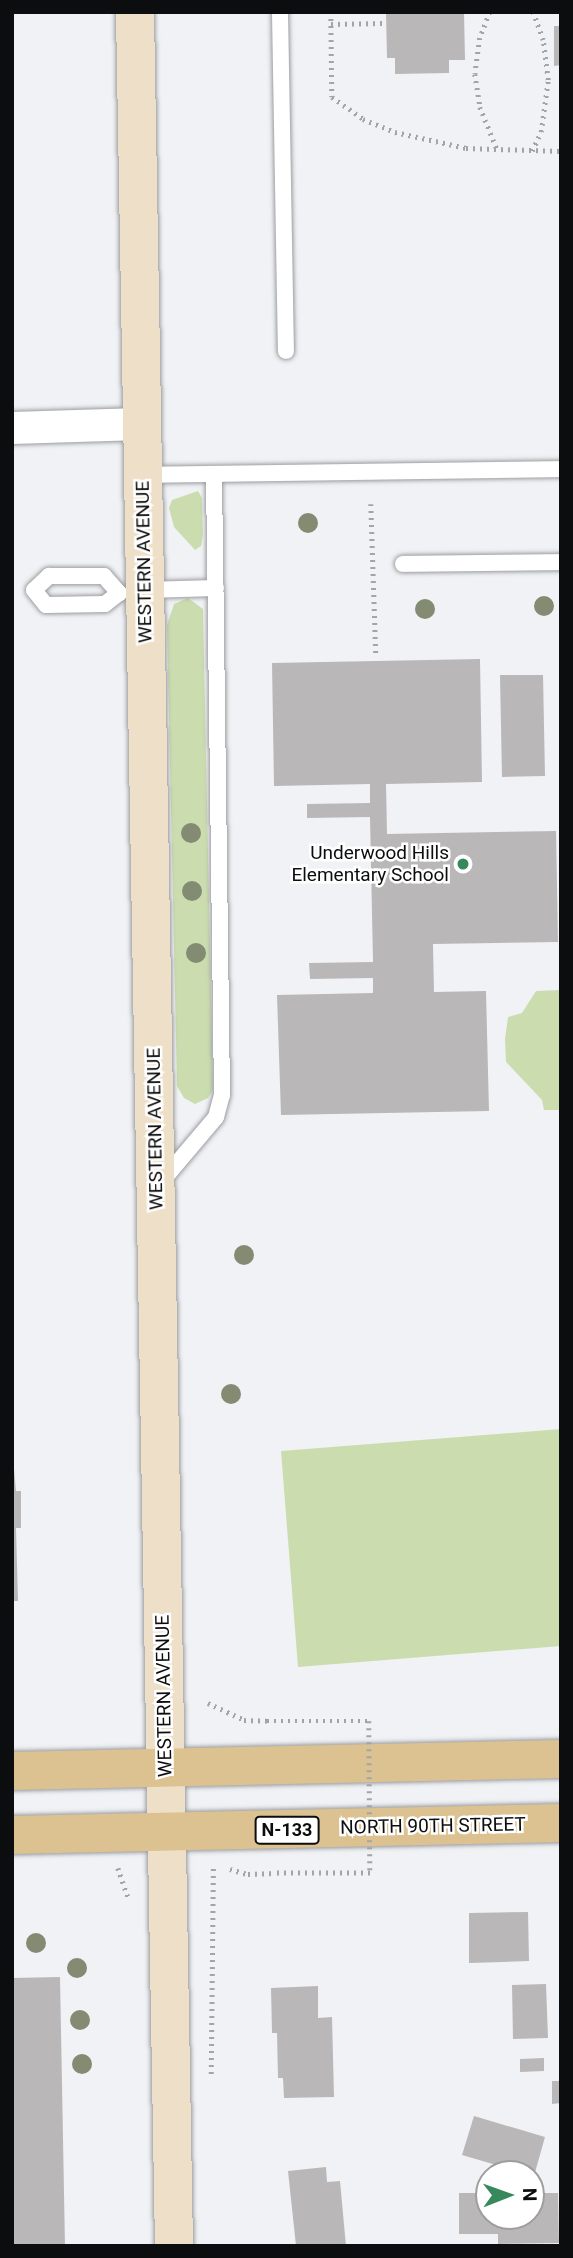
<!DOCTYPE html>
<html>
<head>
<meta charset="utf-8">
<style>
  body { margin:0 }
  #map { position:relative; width:573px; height:2258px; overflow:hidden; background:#f0f2f5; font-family:Roboto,sans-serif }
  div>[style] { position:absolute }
  .green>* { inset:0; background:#cbddaf }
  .building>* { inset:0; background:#bab7b8 }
  .path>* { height:4.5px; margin-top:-2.25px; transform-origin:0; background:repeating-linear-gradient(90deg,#a2a4a6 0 2px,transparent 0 7px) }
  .roads { filter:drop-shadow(0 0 2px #9c9ea1) drop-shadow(0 0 2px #9c9ea1) }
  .lane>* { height:16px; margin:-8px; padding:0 8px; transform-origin:8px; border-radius:8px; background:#fff }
  .street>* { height:32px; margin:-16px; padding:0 16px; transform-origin:16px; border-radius:16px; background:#fff }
  .secondary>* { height:38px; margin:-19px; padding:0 19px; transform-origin:19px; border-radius:19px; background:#eee0c8 }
  .primary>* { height:38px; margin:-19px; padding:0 19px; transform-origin:19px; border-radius:19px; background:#ddc291 }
  .path-bridge>* { height:4.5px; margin-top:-2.25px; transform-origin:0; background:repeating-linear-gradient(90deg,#a2a4a6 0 2px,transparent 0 7px) }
  .trees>* { width:20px; height:20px; margin:-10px; border-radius:50%; background:#838c73 }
  .dots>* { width:19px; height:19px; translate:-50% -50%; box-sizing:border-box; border:4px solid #fff; border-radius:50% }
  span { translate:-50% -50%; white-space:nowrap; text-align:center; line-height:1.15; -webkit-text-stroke:5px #fff; paint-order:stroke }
  .shield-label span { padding:2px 5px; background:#fff; border:2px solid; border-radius:5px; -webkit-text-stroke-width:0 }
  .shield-label { font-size:18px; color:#0c0d0e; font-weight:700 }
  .street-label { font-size:19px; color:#0c0d0e }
  .poi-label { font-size:19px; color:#0c0d0e }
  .right { translate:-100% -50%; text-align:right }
  .frame { position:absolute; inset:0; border:14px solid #0c0d0e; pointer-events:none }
  .north { position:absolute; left:475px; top:2160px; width:70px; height:70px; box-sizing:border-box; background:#fff; border:2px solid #9e9e9f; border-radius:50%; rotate:89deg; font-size:19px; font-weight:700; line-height:28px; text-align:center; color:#0c0d0e }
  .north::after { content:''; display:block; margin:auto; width:24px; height:32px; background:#37895b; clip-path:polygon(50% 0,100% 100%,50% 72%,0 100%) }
</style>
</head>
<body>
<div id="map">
  <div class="green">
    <div style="clip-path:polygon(198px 491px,202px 498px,203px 535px,201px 546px,195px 550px,174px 527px,169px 508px,172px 500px)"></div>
    <div style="clip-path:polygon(188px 598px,203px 609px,213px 1090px,208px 1098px,195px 1104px,184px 1098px,177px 1086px,167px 625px,174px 604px)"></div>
    <div style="clip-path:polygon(561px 990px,561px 1110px,544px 1110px,542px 1100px,506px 1062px,505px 1039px,508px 1017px,522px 1013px,536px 991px)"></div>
    <div style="clip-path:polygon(561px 1429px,561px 1646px,298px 1667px,281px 1451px)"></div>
  </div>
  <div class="building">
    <div style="clip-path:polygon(386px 12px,464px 12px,465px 60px,449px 60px,449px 73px,395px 74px,395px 58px,387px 58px)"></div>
    <div style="clip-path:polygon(554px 26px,561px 26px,561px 65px,554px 66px)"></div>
    <div style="clip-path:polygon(480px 659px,482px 782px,386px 784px,387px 834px,556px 831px,558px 942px,433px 944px,434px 992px,486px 991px,489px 1111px,281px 1115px,277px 995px,373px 993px,373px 978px,310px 979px,309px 963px,373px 962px,370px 817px,307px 818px,307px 804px,370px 803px,370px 784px,274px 786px,272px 663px)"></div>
    <div style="clip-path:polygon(500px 675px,543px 675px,545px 776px,502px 777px)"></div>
    <div style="clip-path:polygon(12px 1446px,16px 1491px,21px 1491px,21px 1528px,16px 1528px,18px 1601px,12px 1601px)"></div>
    <div style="clip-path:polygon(528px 1912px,529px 1961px,469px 1963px,469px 1913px)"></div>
    <div style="clip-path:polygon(60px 1977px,65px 2246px,12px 2246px,12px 1978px)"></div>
    <div style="clip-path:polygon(546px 1984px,548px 2038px,513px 2039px,512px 1985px)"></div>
    <div style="clip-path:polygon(318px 1986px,318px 2018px,332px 2017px,334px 2097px,284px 2098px,283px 2078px,278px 2078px,277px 2033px,272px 2033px,271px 1988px)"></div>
    <div style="clip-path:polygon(544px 2058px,544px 2071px,520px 2072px,520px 2059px)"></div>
    <div style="clip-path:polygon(552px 2081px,561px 2081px,561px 2103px,552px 2104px)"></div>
    <div style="clip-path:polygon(474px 2116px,545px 2137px,534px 2176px,462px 2155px)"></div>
    <div style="clip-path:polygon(326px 2167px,327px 2182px,340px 2181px,346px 2246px,296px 2246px,288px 2171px)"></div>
    <div style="clip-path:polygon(459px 2193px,489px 2193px,489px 2216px,531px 2216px,531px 2193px,558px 2193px,559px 2243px,498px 2244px,498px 2234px,459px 2234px)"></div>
  </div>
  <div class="path">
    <div style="left:331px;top:12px;width:85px;rotate:89.3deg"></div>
    <div style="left:332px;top:97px;width:38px;rotate:35deg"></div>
    <div style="left:363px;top:119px;width:35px;rotate:22deg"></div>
    <div style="left:395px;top:132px;width:73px;rotate:12.7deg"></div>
    <div style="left:466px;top:148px;width:95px;rotate:1.8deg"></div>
    <div style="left:490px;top:12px;width:28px;rotate:111deg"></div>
    <div style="left:480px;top:38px;width:36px;rotate:98deg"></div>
    <div style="left:475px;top:74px;width:33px;rotate:81deg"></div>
    <div style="left:480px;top:107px;width:45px;rotate:68deg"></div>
    <div style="left:331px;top:24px;width:53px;rotate:-1.1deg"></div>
    <div style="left:532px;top:151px;width:21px;rotate:-65deg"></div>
    <div style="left:541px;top:132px;width:52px;rotate:-82.3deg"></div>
    <div style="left:548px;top:80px;width:40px;rotate:-97.1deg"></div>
    <div style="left:543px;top:40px;width:30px;rotate:-110deg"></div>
    <div style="left:371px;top:504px;width:152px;rotate:88.1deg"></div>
    <div style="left:208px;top:1703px;width:40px;rotate:25deg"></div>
    <div style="left:244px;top:1720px;width:23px;rotate:2deg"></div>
    <div style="left:118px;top:1868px;width:34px;rotate:71deg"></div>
    <div style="left:230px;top:1869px;width:19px;rotate:16deg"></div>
    <div style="left:248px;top:1874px;width:28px;rotate:-2deg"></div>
    <div style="left:211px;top:2074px;width:208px;rotate:-89.4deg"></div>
  </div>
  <div class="roads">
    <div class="lane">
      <div style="left:280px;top:12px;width:339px;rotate:89deg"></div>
      <div style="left:142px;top:475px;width:419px;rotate:-0.8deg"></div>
      <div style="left:403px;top:564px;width:158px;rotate:-0.7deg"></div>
      <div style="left:49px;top:576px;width:55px"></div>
      <div style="left:104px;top:576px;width:23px;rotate:49deg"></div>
      <div style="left:119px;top:593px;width:18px;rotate:142deg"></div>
      <div style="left:105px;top:604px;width:59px;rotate:179deg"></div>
      <div style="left:46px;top:605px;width:19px;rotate:-129deg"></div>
      <div style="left:34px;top:590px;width:21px;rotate:-43deg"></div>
      <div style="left:145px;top:590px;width:71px;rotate:-1.6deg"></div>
      <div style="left:162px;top:1181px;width:84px;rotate:-49.8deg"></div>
      <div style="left:216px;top:1117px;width:23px;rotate:-75deg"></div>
      <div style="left:222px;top:1095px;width:621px;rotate:-90.74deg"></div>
    </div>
    <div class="street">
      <div style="left:12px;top:428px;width:129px;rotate:-1.8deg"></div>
    </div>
    <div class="secondary">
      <div style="left:135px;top:12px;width:2234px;rotate:89deg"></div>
    </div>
    <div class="primary">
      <div style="left:12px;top:1771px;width:549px;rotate:-1.25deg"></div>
      <div style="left:12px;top:1835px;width:549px;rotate:-1.25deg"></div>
    </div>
  </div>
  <div class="path-bridge">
    <div style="left:267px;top:1721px;width:102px"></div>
    <div style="left:369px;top:1721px;width:152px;rotate:89.6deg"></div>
    <div style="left:370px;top:1873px;width:94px;rotate:180deg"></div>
  </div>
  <div class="trees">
    <div style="left:308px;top:523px"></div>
    <div style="left:544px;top:606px"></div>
    <div style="left:425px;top:609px"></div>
    <div style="left:191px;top:833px"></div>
    <div style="left:192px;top:891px"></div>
    <div style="left:196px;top:953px"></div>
    <div style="left:244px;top:1255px"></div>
    <div style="left:231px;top:1394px"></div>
    <div style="left:36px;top:1943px"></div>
    <div style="left:77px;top:1968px"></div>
    <div style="left:80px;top:2020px"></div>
    <div style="left:82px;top:2064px"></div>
  </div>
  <div class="dots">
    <div style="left:463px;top:864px;background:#37895b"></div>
  </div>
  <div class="shield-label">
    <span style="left:287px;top:1830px">N-133</span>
  </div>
  <div class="street-label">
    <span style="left:144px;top:562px;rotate:-91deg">WESTERN AVENUE</span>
    <span style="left:155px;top:1129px;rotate:-91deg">WESTERN AVENUE</span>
    <span style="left:164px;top:1696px;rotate:-91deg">WESTERN AVENUE</span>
    <span style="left:433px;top:1826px;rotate:-1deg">NORTH 90TH STREET</span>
  </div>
  <div class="poi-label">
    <span class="right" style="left:449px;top:864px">Underwood Hills<br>Elementary School</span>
  </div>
  <div class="frame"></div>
  <div class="north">N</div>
</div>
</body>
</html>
